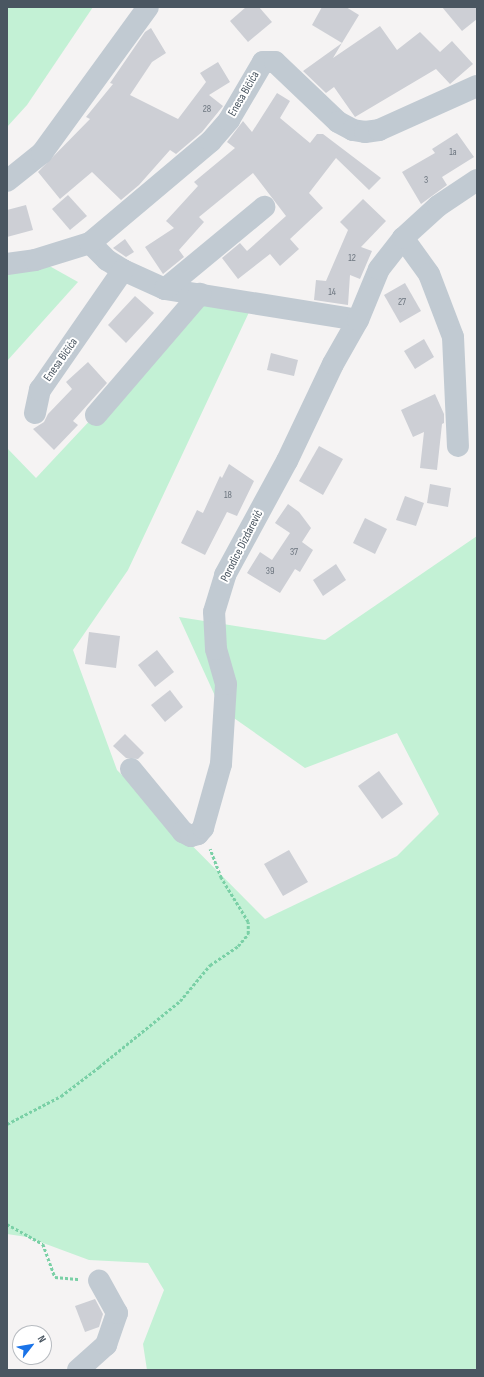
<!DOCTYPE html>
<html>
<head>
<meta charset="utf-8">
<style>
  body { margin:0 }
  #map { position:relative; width:484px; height:1377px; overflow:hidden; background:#f5f3f3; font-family:"Sofia Sans Condensed",sans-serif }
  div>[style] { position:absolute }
  .green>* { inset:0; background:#c3f1d5 }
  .building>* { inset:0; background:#cdcfd5 }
  .path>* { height:2.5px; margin-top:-1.25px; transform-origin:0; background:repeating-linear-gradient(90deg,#7ad0a6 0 3px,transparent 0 5px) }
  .minor>* { height:22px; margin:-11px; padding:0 11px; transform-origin:11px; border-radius:11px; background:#c1cad2 }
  span { translate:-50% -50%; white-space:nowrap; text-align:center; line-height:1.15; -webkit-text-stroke:4px #fff; paint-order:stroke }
  .number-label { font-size:10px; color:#6b747e }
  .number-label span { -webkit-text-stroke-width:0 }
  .street-label { font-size:12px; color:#4a5661 }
  .frame { position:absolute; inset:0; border:8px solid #4a5661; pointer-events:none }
  .north { position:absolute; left:12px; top:1325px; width:40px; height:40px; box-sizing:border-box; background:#fff; border:1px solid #b7bbc0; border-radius:50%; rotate:59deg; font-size:11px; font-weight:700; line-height:16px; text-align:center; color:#4a5661 }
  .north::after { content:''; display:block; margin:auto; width:14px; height:18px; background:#1a73e8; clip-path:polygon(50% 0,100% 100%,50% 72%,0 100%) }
</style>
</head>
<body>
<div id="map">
  <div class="green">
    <div style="clip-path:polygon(7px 7px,93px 7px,27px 105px,7px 127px)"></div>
    <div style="clip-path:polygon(44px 263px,78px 282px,7px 361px,7px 267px)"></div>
    <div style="clip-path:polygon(200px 303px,251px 308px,128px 570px,73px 650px,117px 770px,265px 919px,397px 856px,439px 814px,397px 733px,305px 768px,221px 709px,179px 617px,325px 640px,477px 536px,477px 1370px,147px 1370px,143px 1344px,164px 1290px,148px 1263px,89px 1260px,27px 1237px,7px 1234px,7px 448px,36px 478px)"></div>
  </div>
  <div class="building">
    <div style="clip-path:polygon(246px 7px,259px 7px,272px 22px,248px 42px,230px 21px)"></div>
    <div style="clip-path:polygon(322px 7px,346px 7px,359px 15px,342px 43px,312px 25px)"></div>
    <div style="clip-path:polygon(442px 7px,477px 7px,477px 19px,462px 31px)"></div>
    <div style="clip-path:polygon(380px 26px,397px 50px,420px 32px,440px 52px,452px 41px,473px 64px,450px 84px,436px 69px,355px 117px,334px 87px,326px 93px,303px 71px,342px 43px,333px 58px)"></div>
    <div style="clip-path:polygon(151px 28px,166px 53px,152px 62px,130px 95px,178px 119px,206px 82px,200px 73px,218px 62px,230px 82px,209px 95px,223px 106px,202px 132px,176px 154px,170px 150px,139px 185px,121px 200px,92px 172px,60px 199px,38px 172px,90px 119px,86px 117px,113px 84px,110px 83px,145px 32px)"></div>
    <div style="clip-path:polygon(277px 93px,290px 101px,280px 118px,310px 143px,317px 134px,323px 134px,381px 178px,369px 190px,336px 158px,309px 193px,323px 208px,290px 239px,299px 249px,280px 266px,270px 254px,238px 279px,222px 258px,240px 243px,247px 251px,286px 216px,253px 173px,199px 217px,204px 222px,179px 250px,184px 257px,163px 274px,145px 247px,174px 228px,166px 221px,198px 186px,194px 182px,235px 148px,227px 142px,243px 121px,252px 132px)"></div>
    <div style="clip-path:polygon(457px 133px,474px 157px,442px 177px,447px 185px,421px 204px,402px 172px,435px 153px,432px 149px)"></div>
    <div style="clip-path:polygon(68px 195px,87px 216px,70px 230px,52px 209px)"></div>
    <div style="clip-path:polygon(363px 199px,386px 221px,361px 247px,372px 251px,360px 279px,350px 275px,348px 305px,314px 300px,316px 280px,326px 281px,348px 230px,340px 222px)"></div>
    <div style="clip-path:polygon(26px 205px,33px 230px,7px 237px,7px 210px)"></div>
    <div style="clip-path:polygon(125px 239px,134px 252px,126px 257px,113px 248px)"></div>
    <div style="clip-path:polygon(405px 283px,421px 311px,400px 323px,384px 295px)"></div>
    <div style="clip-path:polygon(135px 296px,154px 313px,126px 343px,108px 325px)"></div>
    <div style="clip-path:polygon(424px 339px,434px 357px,415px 369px,404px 351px)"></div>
    <div style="clip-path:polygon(271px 353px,298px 360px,294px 376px,267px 370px)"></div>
    <div style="clip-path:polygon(88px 362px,107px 383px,73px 421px,78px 425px,54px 450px,33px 429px,44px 422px,48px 414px,72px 389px,66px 382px)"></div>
    <div style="clip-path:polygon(435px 394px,444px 414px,444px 423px,442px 424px,437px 470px,420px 468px,424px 432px,413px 437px,401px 410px)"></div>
    <div style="clip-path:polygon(319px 446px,343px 459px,323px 495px,299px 481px)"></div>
    <div style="clip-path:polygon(229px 464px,254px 481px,237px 516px,227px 512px,205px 555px,181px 543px,197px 510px,203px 513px,220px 476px,222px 478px)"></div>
    <div style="clip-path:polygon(430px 484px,451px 488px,448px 507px,427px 503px)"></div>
    <div style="clip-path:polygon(405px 496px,424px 503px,416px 526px,396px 520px)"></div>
    <div style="clip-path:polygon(288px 504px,299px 512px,311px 528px,302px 542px,313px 550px,300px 572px,295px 569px,280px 593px,247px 573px,260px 552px,272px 560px,290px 533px,275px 523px)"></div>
    <div style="clip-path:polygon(365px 518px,387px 529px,375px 554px,353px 543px)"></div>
    <div style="clip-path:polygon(336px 564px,346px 580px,323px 596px,313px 580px)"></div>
    <div style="clip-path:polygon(89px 632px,120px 636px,116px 668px,85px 664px)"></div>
    <div style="clip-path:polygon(157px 650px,174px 672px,155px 687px,138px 665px)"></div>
    <div style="clip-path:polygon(170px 690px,183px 707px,165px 722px,151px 705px)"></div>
    <div style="clip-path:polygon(125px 734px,144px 753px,138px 759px,126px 758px,113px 746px)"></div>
    <div style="clip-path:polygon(379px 771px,403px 804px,382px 819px,358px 786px)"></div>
    <div style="clip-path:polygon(289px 850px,308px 882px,283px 896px,264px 864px)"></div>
    <div style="clip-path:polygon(95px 1299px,103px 1314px,99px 1327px,85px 1332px,75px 1306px)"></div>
  </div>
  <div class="path">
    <div style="left:7px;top:1124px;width:61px;rotate:-27.4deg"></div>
    <div style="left:61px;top:1096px;width:48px;rotate:-37.3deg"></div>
    <div style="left:99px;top:1067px;width:104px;rotate:-39.2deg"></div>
    <div style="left:180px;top:1001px;width:47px;rotate:-50.2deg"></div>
    <div style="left:210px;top:965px;width:34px;rotate:-34deg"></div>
    <div style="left:238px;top:946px;width:16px;rotate:-50deg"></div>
    <div style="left:248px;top:934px;width:12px;rotate:-90deg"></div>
    <div style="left:248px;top:922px;width:52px;rotate:-121.5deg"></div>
    <div style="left:221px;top:878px;width:31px;rotate:-111deg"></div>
    <div style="left:7px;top:1224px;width:41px;rotate:29.1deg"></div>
    <div style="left:43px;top:1244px;width:35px;rotate:70deg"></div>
    <div style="left:55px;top:1277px;width:25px;rotate:5deg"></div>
  </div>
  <div class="minor">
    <div style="left:7px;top:181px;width:45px;rotate:-38.7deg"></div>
    <div style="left:42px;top:153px;width:180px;rotate:-54deg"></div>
    <div style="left:403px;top:238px;width:44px;rotate:54.2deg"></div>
    <div style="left:429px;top:274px;width:67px;rotate:69.1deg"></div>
    <div style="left:453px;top:337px;width:109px;rotate:87.4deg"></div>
    <div style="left:90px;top:243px;width:24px;rotate:45deg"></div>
    <div style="left:107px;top:260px;width:19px;rotate:32deg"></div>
    <div style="left:123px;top:270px;width:46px;rotate:24.3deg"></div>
    <div style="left:165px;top:289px;width:195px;rotate:9.1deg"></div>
    <div style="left:7px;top:264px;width:28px;rotate:-8deg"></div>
    <div style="left:35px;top:260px;width:58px;rotate:-17.2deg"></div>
    <div style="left:90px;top:243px;width:158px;rotate:-40.1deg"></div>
    <div style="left:211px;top:141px;width:28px;rotate:-49deg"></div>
    <div style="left:229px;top:120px;width:67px;rotate:-59.6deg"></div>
    <div style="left:263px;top:62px;width:12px"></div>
    <div style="left:275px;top:62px;width:87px;rotate:43.6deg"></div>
    <div style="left:338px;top:122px;width:17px;rotate:28deg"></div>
    <div style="left:353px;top:130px;width:12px;rotate:9deg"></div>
    <div style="left:365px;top:132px;width:14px;rotate:-8deg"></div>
    <div style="left:379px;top:130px;width:107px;rotate:-24.2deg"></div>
    <div style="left:165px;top:289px;width:129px;rotate:-39.6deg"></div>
    <div style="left:35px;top:413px;width:24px;rotate:-78deg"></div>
    <div style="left:40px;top:390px;width:146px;rotate:-55.3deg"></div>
    <div style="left:96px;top:415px;width:160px;rotate:-49.3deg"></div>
    <div style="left:131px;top:769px;width:82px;rotate:50.5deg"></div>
    <div style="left:183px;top:832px;width:9px;rotate:27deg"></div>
    <div style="left:191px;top:836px;width:7px;rotate:-16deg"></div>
    <div style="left:198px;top:834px;width:8px;rotate:-50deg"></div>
    <div style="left:203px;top:828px;width:66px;rotate:-74.3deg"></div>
    <div style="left:221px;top:764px;width:80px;rotate:-86.4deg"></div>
    <div style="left:226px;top:684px;width:36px;rotate:-106deg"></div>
    <div style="left:216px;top:649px;width:37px;rotate:-93deg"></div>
    <div style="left:214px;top:612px;width:39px;rotate:-73deg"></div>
    <div style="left:225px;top:575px;width:130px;rotate:-61.5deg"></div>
    <div style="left:287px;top:461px;width:107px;rotate:-64.6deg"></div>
    <div style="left:333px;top:364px;width:51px;rotate:-60.4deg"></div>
    <div style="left:358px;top:320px;width:55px;rotate:-67.6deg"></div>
    <div style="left:379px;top:269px;width:39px;rotate:-52deg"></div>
    <div style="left:403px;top:238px;width:47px;rotate:-42.4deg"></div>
    <div style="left:438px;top:206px;width:47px;rotate:-33.7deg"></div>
    <div style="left:78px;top:1370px;width:38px;rotate:-42deg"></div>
    <div style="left:106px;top:1345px;width:34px;rotate:-71deg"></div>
    <div style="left:117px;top:1313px;width:37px;rotate:-119deg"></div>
  </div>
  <div class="number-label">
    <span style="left:207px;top:110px">28</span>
    <span style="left:453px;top:153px">1a</span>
    <span style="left:426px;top:181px">3</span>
    <span style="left:352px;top:259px">12</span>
    <span style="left:332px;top:293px">14</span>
    <span style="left:402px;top:303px">27</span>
    <span style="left:228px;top:496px">18</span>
    <span style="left:294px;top:553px">37</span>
    <span style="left:270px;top:572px">39</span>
  </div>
  <div class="street-label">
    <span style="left:244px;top:94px;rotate:-60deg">Enesa Bičića</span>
    <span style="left:61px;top:360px;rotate:-55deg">Enesa Bičića</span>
    <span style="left:242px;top:546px;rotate:-63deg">Porodice Dizdarević</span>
  </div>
  <div class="frame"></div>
  <div class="north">N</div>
</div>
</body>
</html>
